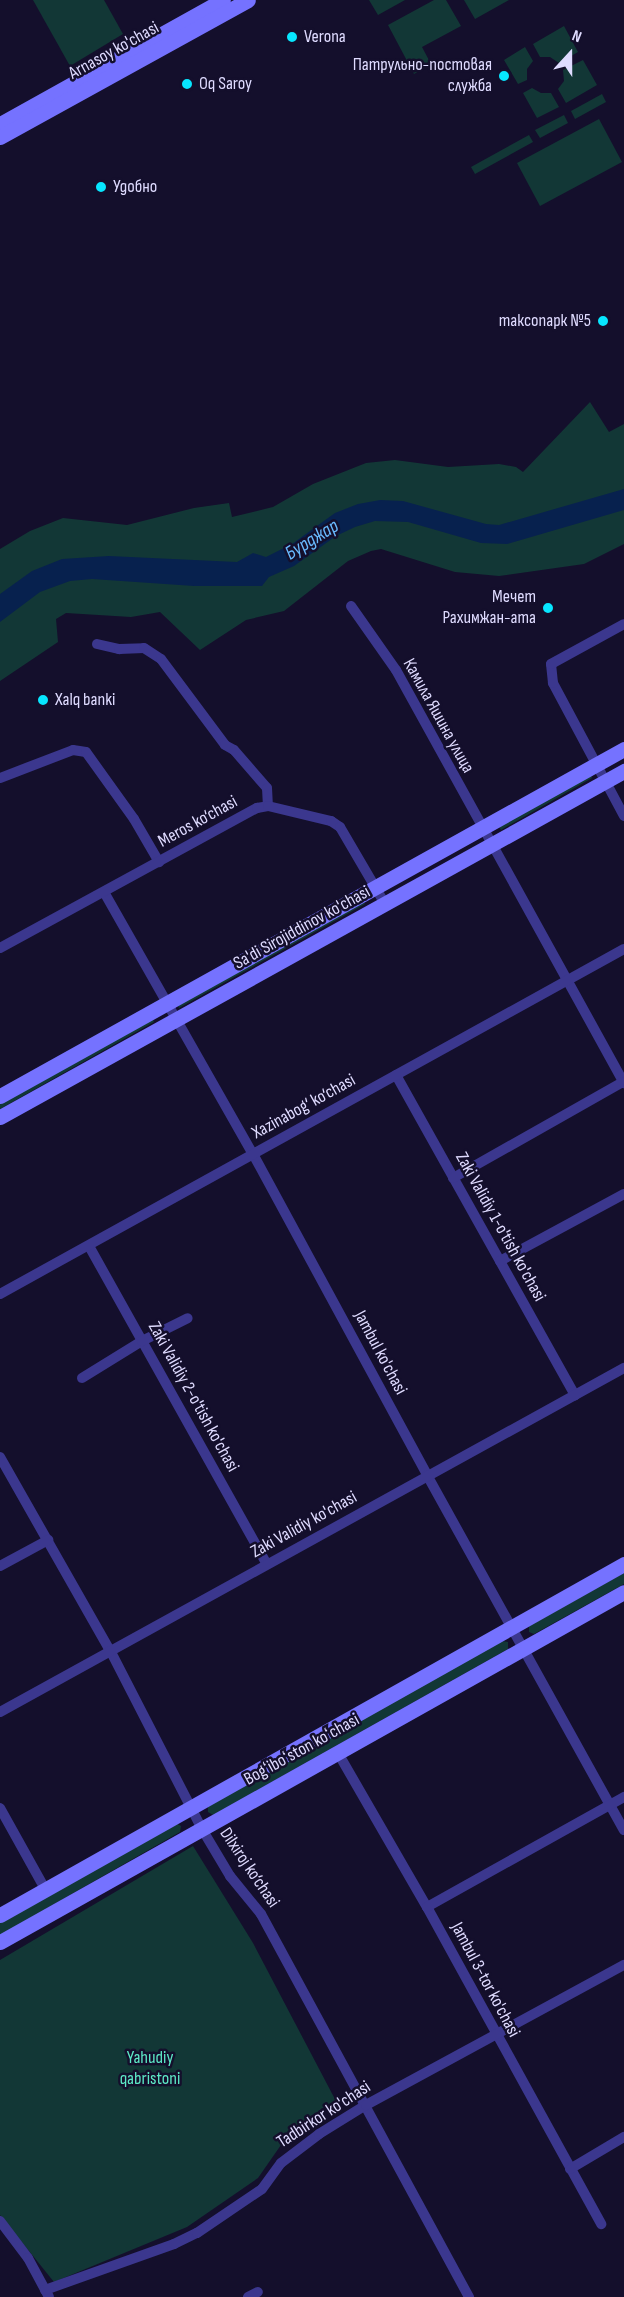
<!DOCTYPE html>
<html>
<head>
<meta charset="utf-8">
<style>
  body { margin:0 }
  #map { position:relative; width:624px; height:2297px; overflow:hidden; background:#140f2c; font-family:"Sofia Sans Condensed",sans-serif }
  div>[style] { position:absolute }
  .green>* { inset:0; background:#123736 }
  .water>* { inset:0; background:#07214e }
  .street>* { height:10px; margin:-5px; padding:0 5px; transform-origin:5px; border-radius:5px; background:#3b378e }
  .secondary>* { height:15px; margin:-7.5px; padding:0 7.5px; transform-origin:7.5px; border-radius:7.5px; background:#7572ff }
  .dots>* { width:16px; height:16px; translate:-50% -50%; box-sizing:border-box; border:3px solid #140f2c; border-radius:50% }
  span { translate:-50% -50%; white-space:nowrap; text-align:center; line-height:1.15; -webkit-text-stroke:5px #140f2c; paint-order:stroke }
  .poi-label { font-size:18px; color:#dfdbff }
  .left { translate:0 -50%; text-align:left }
  .right { translate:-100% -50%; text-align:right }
  .street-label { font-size:18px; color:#dfdbff }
  .park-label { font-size:18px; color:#5de9c6 }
  .water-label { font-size:20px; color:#69baff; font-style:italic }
  .north { position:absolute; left:540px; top:24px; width:60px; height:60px; -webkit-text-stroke:4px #140f2c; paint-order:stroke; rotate:21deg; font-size:16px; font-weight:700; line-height:24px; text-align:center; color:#dfdbff }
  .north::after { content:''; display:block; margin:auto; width:21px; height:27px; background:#dfdbff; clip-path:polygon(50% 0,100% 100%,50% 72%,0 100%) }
</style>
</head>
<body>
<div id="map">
  <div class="green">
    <div style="clip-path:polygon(33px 0,104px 0,123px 34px,70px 66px)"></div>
    <div style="clip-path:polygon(369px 0,405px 0,378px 15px)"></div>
    <div style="clip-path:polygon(434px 0,446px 0,461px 26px,422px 47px,431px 64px,414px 74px,388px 25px)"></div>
    <div style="clip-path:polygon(464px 0,509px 0,475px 19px)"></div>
    <div style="clip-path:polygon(564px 26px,578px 52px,559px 63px,550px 57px,540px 57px,533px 44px)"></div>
    <div style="clip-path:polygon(525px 47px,533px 61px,527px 69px,527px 80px,518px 84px,504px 60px)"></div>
    <div style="clip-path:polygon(583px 60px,597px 85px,566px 103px,558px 89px,564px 81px,563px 70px)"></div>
    <div style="clip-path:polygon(532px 88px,541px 93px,551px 93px,559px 107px,537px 118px,523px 93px)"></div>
    <div style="clip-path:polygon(602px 94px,606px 102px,575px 119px,571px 111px)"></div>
    <div style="clip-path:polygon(564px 115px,568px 123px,540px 138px,535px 130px)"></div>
    <div style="clip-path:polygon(599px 119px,622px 162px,540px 206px,517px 163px)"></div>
    <div style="clip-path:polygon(529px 135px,533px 142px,475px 174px,471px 167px)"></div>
    <div style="clip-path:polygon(590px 402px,609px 432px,624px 424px,624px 544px,584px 564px,499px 576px,455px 572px,381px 549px,371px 551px,348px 561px,284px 611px,246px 620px,200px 650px,160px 612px,131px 617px,66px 613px,56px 619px,58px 642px,0 681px,0 549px,30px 531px,63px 518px,127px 525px,194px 508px,229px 503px,232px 517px,273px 507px,313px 484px,366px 463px,395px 460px,448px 467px,499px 464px,516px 467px,523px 472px)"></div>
    <div style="clip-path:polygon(590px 773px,592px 778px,501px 830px,498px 825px)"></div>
    <div style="clip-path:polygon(362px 900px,365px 904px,179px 1008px,177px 1003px)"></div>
    <div style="clip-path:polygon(152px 1017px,154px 1022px,0 1109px,0 1102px)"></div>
    <div style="clip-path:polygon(624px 1573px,624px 1584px,534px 1634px,529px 1632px,529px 1626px)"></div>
    <div style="clip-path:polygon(502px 1641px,508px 1642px,508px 1649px,213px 1815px,208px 1812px,208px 1805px)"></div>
    <div style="clip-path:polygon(174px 1822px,181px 1826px,180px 1832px,0 1935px,0 1920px)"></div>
    <div style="clip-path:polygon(193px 1846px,253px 1943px,337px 2103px,290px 2132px,258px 2178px,187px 2227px,54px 2282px,0 2215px,0 1960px)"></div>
  </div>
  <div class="water">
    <div style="clip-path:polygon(624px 489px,624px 510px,507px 544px,481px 543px,408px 522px,375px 521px,355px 527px,336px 536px,294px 566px,269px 577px,262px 586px,194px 586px,92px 579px,70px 581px,40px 592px,0 622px,0 594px,32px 571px,62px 559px,109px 556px,237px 562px,253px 553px,266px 557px,292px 544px,335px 513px,358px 504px,380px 500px,403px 501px,486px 524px,499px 525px)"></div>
  </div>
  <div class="street">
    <div style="left:351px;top:606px;width:78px;rotate:54.9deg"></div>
    <div style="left:396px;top:670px;width:472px;rotate:61.1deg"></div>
    <div style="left:97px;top:644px;width:23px;rotate:13deg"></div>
    <div style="left:119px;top:649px;width:25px;rotate:-2deg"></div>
    <div style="left:144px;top:648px;width:20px;rotate:33deg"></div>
    <div style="left:161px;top:659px;width:107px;rotate:53.3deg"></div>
    <div style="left:225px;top:745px;width:10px;rotate:29deg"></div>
    <div style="left:234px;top:750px;width:50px;rotate:49deg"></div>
    <div style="left:267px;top:788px;width:18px;rotate:87deg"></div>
    <div style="left:0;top:778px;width:78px;rotate:-21deg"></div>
    <div style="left:73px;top:750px;width:13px;rotate:9deg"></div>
    <div style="left:86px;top:752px;width:82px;rotate:54.4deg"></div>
    <div style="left:134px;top:819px;width:50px;rotate:59.8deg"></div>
    <div style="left:624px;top:816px;width:151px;rotate:-118.1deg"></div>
    <div style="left:553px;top:683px;width:19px;rotate:-96deg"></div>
    <div style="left:551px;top:664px;width:83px;rotate:-28.7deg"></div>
    <div style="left:104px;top:892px;width:301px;rotate:60.4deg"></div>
    <div style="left:253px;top:1154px;width:365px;rotate:61.5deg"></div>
    <div style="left:427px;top:1475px;width:406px;rotate:61deg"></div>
    <div style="left:0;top:948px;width:293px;rotate:-28.6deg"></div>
    <div style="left:257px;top:808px;width:11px;rotate:-10deg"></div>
    <div style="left:268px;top:806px;width:65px;rotate:13.4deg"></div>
    <div style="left:331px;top:821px;width:11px;rotate:34deg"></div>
    <div style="left:340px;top:827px;width:89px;rotate:59.7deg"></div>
    <div style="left:396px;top:1075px;width:367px;rotate:60.8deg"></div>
    <div style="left:453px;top:1178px;width:195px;rotate:-29.5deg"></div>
    <div style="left:89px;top:1246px;width:364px;rotate:60.8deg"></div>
    <div style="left:500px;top:1261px;width:141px;rotate:-28.4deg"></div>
    <div style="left:0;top:1294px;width:713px;rotate:-28.94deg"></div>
    <div style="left:82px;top:1378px;width:70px;rotate:-31.7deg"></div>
    <div style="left:142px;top:1341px;width:51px;rotate:-26.6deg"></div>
    <div style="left:0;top:1457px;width:224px;rotate:60.4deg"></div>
    <div style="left:111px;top:1652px;width:199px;rotate:62.8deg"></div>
    <div style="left:202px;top:1829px;width:55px;rotate:59.2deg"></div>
    <div style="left:230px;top:1876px;width:49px;rotate:50.8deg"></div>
    <div style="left:261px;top:1914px;width:436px;rotate:61.5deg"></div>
    <div style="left:0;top:1566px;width:55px;rotate:-28.4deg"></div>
    <div style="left:0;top:1712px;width:713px;rotate:-28.87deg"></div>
    <div style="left:338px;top:1753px;width:178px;rotate:60deg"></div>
    <div style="left:427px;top:1907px;width:362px;rotate:61.2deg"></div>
    <div style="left:0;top:1808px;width:93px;rotate:60.9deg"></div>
    <div style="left:427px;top:1907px;width:226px;rotate:-29.2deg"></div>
    <div style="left:570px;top:2169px;width:63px;rotate:-30.7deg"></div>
    <div style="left:0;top:2221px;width:46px;rotate:52.9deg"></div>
    <div style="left:28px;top:2258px;width:44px;rotate:61.7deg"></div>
    <div style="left:45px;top:2290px;width:137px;rotate:-19.6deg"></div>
    <div style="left:174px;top:2244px;width:25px;rotate:-26deg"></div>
    <div style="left:197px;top:2233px;width:78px;rotate:-34.1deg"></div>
    <div style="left:262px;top:2189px;width:32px;rotate:-54deg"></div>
    <div style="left:281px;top:2163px;width:48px;rotate:-37.3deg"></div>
    <div style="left:319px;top:2134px;width:55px;rotate:-31.7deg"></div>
    <div style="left:366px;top:2105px;width:294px;rotate:-28.5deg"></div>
    <div style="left:248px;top:2297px;width:11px;rotate:-27deg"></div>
  </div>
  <div class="secondary">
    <div style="left:0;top:124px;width:255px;rotate:-29.1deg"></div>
    <div style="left:0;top:137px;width:283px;rotate:-28.9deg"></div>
    <div style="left:0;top:1096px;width:714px;rotate:-29.08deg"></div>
    <div style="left:0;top:1117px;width:714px;rotate:-29.01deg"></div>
    <div style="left:0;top:1915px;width:716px;rotate:-29.36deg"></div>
    <div style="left:0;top:1942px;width:715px;rotate:-29.29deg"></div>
  </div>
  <div class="dots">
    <div style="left:292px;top:37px;background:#07e6ff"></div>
    <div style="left:504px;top:76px;background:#07e6ff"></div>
    <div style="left:187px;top:84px;background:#07e6ff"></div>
    <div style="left:101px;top:187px;background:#07e6ff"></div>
    <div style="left:603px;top:321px;background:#07e6ff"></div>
    <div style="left:548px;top:608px;background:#07e6ff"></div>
    <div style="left:43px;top:700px;background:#07e6ff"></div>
  </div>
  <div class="poi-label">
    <span class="left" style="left:304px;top:37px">Verona</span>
    <span class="right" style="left:492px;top:76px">Патрульно-постовая<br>служба</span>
    <span class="left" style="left:199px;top:84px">Oq Saroy</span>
    <span class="left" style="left:113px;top:187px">Удобно</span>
    <span class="right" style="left:591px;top:321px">таксопарк №5</span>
    <span class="right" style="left:536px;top:608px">Мечет<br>Рахимжан-ата</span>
    <span class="left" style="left:55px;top:700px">Xalq banki</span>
  </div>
  <div class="street-label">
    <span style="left:114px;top:51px;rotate:-29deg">Arnasoy ko'chasi</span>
    <span style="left:438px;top:716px;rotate:61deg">Камила Яшина улица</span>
    <span style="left:198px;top:822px;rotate:-29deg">Meros ko‘chasi</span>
    <span style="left:302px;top:928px;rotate:-29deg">Sa'di Sirojiddinov ko'chasi</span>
    <span style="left:304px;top:1107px;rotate:-29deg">Xazinabog‘ ko‘chasi</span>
    <span style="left:500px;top:1227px;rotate:61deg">Zaki Validiy 1-o'tish ko'chasi</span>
    <span style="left:380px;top:1353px;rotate:62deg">Jambul ko'chasi</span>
    <span style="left:193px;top:1397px;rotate:61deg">Zaki Validiy 2-o'tish ko'chasi</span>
    <span style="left:304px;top:1525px;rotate:-29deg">Zaki Validiy ko'chasi</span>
    <span style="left:302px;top:1750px;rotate:-29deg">Bogʻiboʻston koʻchasi</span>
    <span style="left:249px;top:1868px;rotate:56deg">Dilxiroj ko‘chasi</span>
    <span style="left:485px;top:1980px;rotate:62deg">Jambul 3-tor ko'chasi</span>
    <span style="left:324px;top:2115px;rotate:-33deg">Tadbirkor ko'chasi</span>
  </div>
  <div class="park-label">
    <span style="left:150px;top:2069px">Yahudiy<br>qabristoni</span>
  </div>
  <div class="water-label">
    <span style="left:312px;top:540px;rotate:-32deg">Бурджар</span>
  </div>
  <div class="north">N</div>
</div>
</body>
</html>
